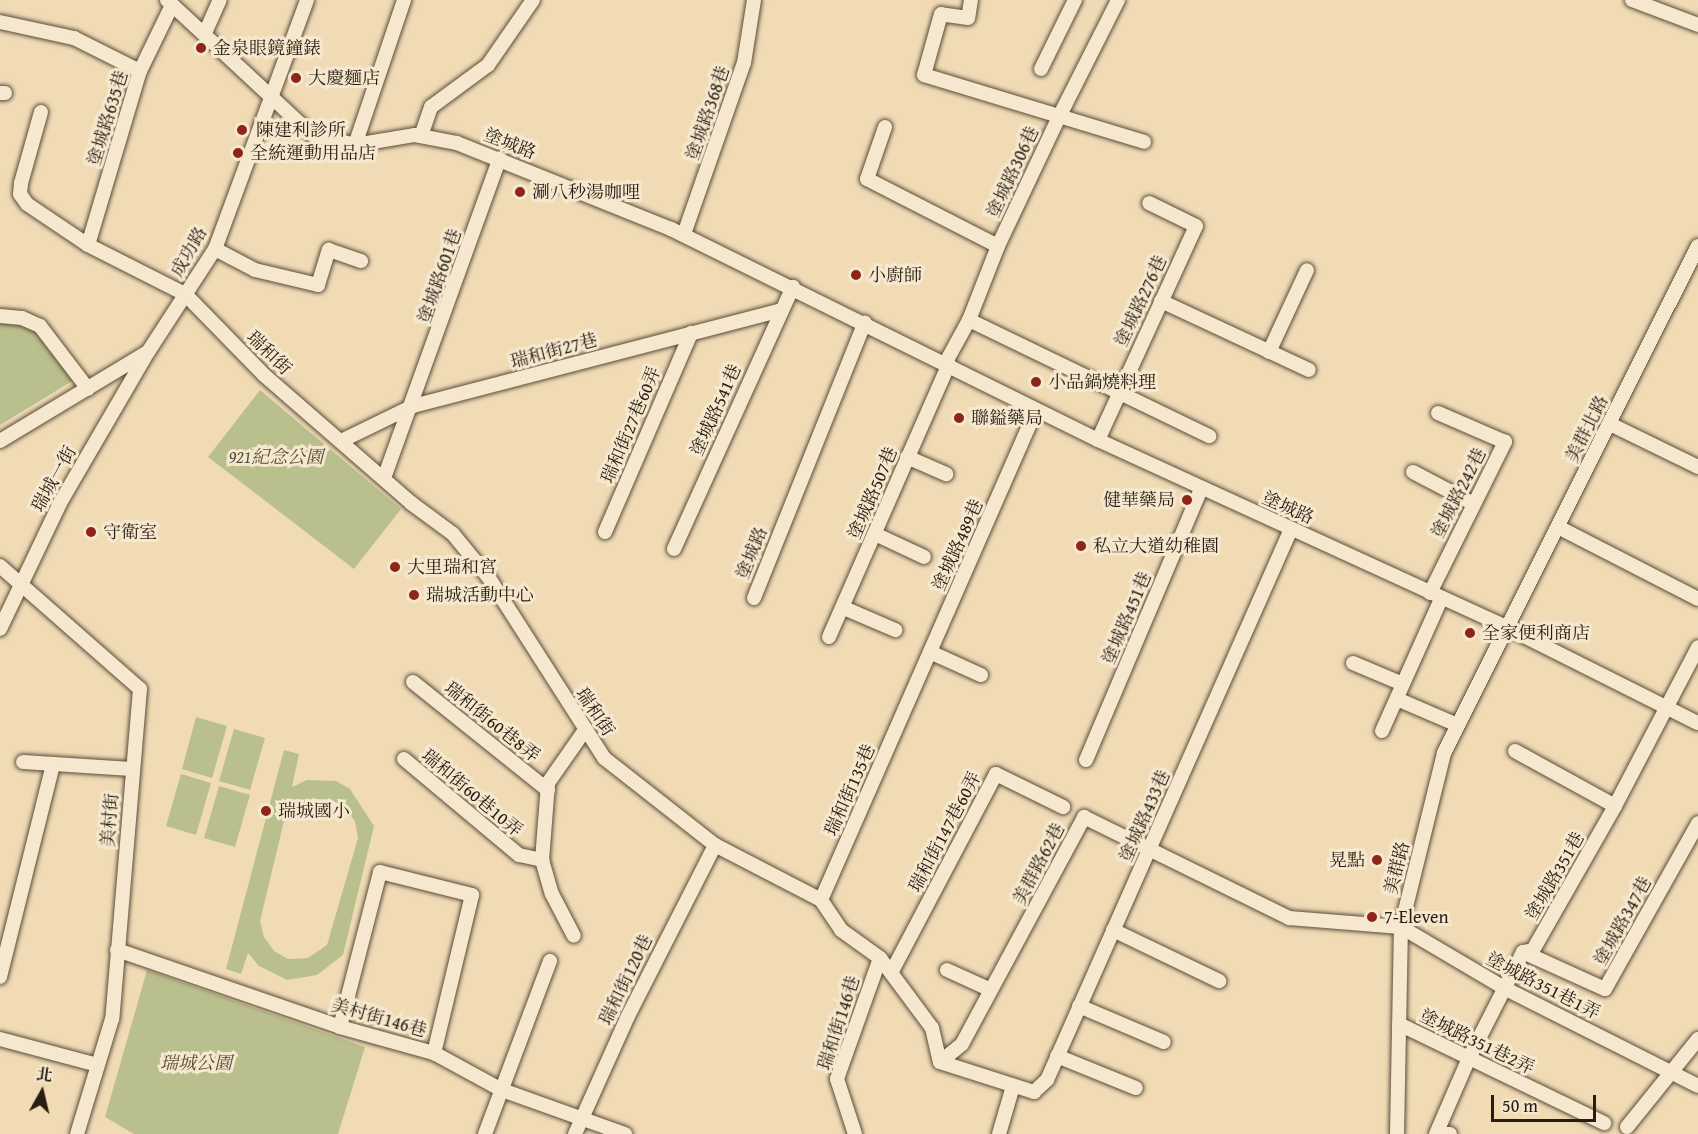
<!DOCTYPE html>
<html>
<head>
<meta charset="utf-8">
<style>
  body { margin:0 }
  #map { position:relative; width:1698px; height:1134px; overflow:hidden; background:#f0dbb5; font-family:"Gentium Book Plus","Noto Serif TC",serif }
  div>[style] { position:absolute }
  .green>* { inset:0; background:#bac08d }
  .roads { filter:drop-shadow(0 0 2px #5b4c3b) drop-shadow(0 0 2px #5b4c3b) }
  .minor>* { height:14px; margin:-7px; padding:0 7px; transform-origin:7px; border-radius:7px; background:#f5e8cf }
  .dots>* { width:16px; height:16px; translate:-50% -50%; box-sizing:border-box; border:3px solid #f5e8cf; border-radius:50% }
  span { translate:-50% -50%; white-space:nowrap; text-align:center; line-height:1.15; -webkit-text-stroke:6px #f5e8cf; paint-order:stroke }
  .poi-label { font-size:18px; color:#291c12 }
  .left { translate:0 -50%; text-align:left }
  .right { translate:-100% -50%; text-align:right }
  .street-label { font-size:18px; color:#291c12 }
  .park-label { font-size:18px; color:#544d37; font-style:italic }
  .north { position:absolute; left:12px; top:1062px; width:60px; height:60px; -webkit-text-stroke:4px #f5e8cf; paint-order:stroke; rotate:8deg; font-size:16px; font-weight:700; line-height:24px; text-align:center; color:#291c12 }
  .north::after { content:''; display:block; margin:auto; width:21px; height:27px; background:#291c12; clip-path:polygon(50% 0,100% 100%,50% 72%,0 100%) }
  .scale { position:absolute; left:1491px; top:1095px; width:105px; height:27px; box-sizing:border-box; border:3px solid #291c12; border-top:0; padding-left:8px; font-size:18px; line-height:21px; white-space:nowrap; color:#291c12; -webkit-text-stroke:4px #f5e8cf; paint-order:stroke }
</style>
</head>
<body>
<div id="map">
  <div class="green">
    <div style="clip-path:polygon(0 320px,34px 323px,74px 380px,0 425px)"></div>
    <div style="clip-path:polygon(260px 390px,401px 509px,354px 569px,208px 457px)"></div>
    <div style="clip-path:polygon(196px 717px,227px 726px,212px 778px,182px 769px)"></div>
    <div style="clip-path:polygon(234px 729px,265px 738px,250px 790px,219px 781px)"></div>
    <div style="clip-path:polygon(evenodd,284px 750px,299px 754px,292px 787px,307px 780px,336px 781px,350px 789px,374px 826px,343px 955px,317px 975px,287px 980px,259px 966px,248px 953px,241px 974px,226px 969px,284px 750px,312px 799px,330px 799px,344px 807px,355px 821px,358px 838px,327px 945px,308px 958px,288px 959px,274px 951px,264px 937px,260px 921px,285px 817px,312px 799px)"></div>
    <div style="clip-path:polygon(181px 774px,211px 783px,196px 835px,166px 826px)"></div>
    <div style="clip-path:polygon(219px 786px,250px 795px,235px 847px,204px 838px)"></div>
    <div style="clip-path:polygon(147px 970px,365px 1047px,338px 1134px,134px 1134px,105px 1117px)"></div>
  </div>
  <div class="roads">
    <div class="minor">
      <div style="left:167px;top:0;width:197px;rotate:42.9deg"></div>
      <div style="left:311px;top:134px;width:45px;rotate:14deg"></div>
      <div style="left:355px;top:145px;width:61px;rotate:-9.5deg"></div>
      <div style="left:415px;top:135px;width:43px;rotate:10.8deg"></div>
      <div style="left:457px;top:143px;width:231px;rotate:21.9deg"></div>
      <div style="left:671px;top:229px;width:476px;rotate:26.3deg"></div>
      <div style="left:1098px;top:440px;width:451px;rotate:24.6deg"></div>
      <div style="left:1508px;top:628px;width:212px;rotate:26.6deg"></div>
      <div style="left:971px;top:0;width:18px;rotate:99deg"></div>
      <div style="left:968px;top:18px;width:27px;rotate:-172deg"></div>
      <div style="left:941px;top:14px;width:63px;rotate:105.6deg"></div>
      <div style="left:924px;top:75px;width:230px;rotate:16.9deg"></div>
      <div style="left:1632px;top:0;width:71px;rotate:20.7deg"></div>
      <div style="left:0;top:22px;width:76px;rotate:12.2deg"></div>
      <div style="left:74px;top:38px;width:74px;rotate:26.6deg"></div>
      <div style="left:205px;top:33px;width:36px;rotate:-66deg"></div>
      <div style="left:1041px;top:69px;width:77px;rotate:-63.8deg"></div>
      <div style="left:0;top:93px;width:5px"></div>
      <div style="left:41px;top:112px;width:74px;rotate:105.7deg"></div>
      <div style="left:21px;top:183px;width:11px;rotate:95deg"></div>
      <div style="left:20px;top:194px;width:12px;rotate:55deg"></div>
      <div style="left:27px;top:204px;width:73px;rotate:33.9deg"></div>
      <div style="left:88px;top:245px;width:109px;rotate:26.8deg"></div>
      <div style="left:185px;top:294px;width:113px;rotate:45.7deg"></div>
      <div style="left:264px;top:375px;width:195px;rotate:41deg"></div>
      <div style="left:411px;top:503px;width:52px;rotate:36.4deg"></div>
      <div style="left:453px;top:534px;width:57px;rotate:50.7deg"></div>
      <div style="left:489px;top:578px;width:214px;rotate:57.4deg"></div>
      <div style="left:604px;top:758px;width:141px;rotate:38.1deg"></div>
      <div style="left:715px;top:845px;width:119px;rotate:27.4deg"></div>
      <div style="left:821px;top:900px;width:36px;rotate:56deg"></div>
      <div style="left:841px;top:930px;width:48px;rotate:35.7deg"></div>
      <div style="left:880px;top:958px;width:87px;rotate:53.4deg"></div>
      <div style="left:932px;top:1028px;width:35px;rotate:77deg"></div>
      <div style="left:940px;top:1062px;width:99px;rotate:17.7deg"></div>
      <div style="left:1034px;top:1092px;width:18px;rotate:-43deg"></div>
      <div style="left:1047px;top:1080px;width:603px;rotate:-66.11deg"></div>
      <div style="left:885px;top:127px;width:55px;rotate:109.1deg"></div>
      <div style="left:867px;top:179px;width:147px;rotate:27.1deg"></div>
      <div style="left:421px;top:136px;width:31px;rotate:-71deg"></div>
      <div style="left:431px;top:107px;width:71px;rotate:-36.4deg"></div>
      <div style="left:488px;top:65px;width:79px;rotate:-55.3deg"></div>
      <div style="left:355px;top:145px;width:153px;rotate:-71.3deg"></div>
      <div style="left:684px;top:234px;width:181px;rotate:-70.7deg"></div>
      <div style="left:744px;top:63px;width:64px;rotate:-81deg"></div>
      <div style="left:88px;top:245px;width:182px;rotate:-73.4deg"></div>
      <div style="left:140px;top:71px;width:73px;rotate:-64.1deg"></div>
      <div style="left:215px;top:249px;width:45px;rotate:27.7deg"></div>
      <div style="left:255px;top:270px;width:65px;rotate:13.4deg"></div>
      <div style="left:318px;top:285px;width:37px;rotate:-73deg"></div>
      <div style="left:329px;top:250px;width:34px;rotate:19deg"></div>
      <div style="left:1161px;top:301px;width:163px;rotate:25deg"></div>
      <div style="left:0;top:316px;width:22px;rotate:5deg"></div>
      <div style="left:22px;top:318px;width:20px;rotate:24deg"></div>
      <div style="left:40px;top:326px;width:79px;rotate:52.7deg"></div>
      <div style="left:969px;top:320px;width:267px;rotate:25.8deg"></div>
      <div style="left:1269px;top:352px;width:90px;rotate:-65.1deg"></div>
      <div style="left:946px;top:362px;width:48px;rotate:-61.3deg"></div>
      <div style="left:969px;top:320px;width:79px;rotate:-68.6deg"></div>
      <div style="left:998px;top:246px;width:145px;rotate:-64.7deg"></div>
      <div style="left:1060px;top:115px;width:129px;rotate:-63.2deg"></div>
      <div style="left:1610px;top:424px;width:98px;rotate:26deg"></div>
      <div style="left:1098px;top:440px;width:235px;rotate:-65.4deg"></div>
      <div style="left:1196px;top:226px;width:52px;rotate:-153.9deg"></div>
      <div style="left:0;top:441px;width:170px;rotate:-31.1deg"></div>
      <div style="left:341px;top:441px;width:80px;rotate:-25.9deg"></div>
      <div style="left:413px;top:406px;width:380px;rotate:-14.6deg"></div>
      <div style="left:907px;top:457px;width:43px;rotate:23.6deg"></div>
      <div style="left:1413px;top:472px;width:67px;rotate:27.7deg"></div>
      <div style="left:384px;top:478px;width:340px;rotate:-70.1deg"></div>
      <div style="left:1558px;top:527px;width:157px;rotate:27.2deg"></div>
      <div style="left:605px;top:532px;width:217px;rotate:-66.6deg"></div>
      <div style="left:875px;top:534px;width:54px;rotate:25.1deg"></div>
      <div style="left:674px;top:549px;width:288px;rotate:-65.6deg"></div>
      <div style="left:0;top:566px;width:186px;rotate:41.3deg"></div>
      <div style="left:140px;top:689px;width:331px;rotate:94.8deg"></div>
      <div style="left:112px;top:1019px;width:120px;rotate:106.9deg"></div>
      <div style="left:1430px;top:593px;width:169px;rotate:-63.6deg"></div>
      <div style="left:1505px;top:442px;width:73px;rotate:-156.6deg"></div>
      <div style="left:754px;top:598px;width:297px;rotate:-68.1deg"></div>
      <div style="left:844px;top:608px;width:56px;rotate:23.3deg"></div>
      <div style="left:0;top:629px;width:140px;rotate:-64.5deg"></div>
      <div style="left:60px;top:503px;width:175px;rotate:-59.8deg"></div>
      <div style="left:148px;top:352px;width:123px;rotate:-57deg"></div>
      <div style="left:215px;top:249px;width:265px;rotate:-69.7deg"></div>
      <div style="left:829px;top:637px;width:298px;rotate:-66.3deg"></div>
      <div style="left:930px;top:652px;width:56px;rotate:24.3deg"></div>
      <div style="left:1353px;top:663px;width:54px;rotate:22.8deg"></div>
      <div style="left:413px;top:682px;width:173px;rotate:38.7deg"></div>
      <div style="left:1397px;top:699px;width:63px;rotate:23.3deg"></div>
      <div style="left:1382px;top:731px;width:145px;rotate:-65.9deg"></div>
      <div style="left:1515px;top:751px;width:114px;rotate:28.8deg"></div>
      <div style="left:404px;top:759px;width:150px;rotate:39.9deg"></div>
      <div style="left:519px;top:855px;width:24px;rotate:12deg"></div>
      <div style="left:542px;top:860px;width:35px;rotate:74deg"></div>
      <div style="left:552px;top:894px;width:47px;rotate:62.4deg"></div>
      <div style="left:1086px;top:760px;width:294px;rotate:-67deg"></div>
      <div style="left:23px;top:762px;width:109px;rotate:3.7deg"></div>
      <div style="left:542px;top:860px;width:77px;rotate:-85.5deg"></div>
      <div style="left:548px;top:783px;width:65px;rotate:-55.1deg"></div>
      <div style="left:821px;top:900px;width:535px;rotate:-66.31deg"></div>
      <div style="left:1113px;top:930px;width:118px;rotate:25.7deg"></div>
      <div style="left:117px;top:950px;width:236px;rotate:19deg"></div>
      <div style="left:340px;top:1027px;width:98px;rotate:15.5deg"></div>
      <div style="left:434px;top:1053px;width:77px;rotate:28.6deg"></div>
      <div style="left:502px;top:1090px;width:131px;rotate:19.7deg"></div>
      <div style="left:1523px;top:952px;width:10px;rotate:-11deg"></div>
      <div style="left:1533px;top:950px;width:166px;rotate:-60.3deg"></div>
      <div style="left:1615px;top:806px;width:179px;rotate:-62.4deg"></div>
      <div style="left:1523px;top:952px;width:90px;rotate:24.3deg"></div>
      <div style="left:1605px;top:989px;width:190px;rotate:-60.7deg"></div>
      <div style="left:947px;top:970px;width:48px;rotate:24.4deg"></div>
      <div style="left:891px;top:973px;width:225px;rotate:-62.2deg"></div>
      <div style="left:996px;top:774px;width:75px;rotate:26.2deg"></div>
      <div style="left:0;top:977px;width:219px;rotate:-76deg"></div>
      <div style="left:1079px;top:1006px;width:92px;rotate:23deg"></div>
      <div style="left:1399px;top:1024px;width:228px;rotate:25.8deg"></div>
      <div style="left:340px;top:1027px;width:160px;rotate:-75.5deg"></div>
      <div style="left:380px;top:872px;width:95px;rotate:14deg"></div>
      <div style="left:472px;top:895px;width:163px;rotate:103.5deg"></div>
      <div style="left:0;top:1039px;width:101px;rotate:14.9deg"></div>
      <div style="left:1057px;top:1056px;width:85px;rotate:22.1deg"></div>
      <div style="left:940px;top:1062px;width:28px;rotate:-39deg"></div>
      <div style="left:962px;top:1044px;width:258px;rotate:-61.7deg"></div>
      <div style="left:1084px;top:817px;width:229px;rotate:26.2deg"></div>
      <div style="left:1289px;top:918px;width:112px;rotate:4.6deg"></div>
      <div style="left:1401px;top:927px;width:120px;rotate:30.6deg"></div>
      <div style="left:1504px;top:988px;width:217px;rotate:26.8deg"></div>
      <div style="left:1627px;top:1127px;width:113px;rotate:-51.1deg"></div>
      <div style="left:485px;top:1134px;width:185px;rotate:-69.4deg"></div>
      <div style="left:575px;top:1134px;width:129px;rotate:-65.8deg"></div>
      <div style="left:628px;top:1016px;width:192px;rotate:-63deg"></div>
      <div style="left:855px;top:1134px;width:58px;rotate:-108.1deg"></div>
      <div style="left:837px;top:1079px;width:128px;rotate:-70.4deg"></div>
      <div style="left:999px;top:1134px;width:50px;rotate:-73.7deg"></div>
      <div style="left:1397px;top:1134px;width:207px;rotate:-88.9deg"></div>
      <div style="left:1401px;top:927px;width:179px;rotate:-76.1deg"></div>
      <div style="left:1444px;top:753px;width:567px;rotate:-63.39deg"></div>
      <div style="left:1436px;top:1134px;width:83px;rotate:-66.5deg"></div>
      <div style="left:1469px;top:1058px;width:119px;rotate:-63deg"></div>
      <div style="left:1447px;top:1134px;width:3px"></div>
    </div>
  </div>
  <div class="dots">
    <div style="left:201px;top:48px;background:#8f2418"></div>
    <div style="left:296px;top:78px;background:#8f2418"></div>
    <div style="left:242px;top:130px;background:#8f2418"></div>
    <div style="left:238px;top:153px;background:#8f2418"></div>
    <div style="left:520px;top:192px;background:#8f2418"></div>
    <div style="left:856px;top:275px;background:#8f2418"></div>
    <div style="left:1036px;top:382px;background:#8f2418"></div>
    <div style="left:959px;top:418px;background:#8f2418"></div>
    <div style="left:1187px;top:500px;background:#8f2418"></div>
    <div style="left:91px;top:532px;background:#8f2418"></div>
    <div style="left:1081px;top:546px;background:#8f2418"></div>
    <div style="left:395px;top:567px;background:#8f2418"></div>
    <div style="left:414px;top:595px;background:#8f2418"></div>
    <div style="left:1470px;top:633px;background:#8f2418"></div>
    <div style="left:266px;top:811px;background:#8f2418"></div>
    <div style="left:1377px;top:860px;background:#8f2418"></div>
    <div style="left:1372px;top:917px;background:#8f2418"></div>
  </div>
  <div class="poi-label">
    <span class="left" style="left:213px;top:48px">金泉眼鏡鐘錶</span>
    <span class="left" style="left:308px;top:78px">大慶麵店</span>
    <span class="left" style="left:256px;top:130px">陳建利診所</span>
    <span class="left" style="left:250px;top:153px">全統運動用品店</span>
    <span class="left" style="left:532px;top:192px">涮八秒湯咖哩</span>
    <span class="left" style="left:868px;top:275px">小廚師</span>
    <span class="left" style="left:1048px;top:382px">小品鍋燒料理</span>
    <span class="left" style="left:971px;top:418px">聯鎰藥局</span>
    <span class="right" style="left:1175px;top:500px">健華藥局</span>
    <span class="left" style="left:103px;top:532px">守衛室</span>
    <span class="left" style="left:1093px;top:546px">私立大道幼稚園</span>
    <span class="left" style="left:407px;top:567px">大里瑞和宮</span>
    <span class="left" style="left:426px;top:595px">瑞城活動中心</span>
    <span class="left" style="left:1482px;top:633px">全家便利商店</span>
    <span class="left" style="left:278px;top:811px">瑞城國小</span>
    <span class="right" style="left:1365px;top:860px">晃點</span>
    <span class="left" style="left:1384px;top:917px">7-Eleven</span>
  </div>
  <div class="street-label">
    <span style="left:708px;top:113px;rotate:-71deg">塗城路368巷</span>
    <span style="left:108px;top:118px;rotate:-73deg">塗城路635巷</span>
    <span style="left:510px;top:144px;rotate:21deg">塗城路</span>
    <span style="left:1013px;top:172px;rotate:-65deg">塗城路306巷</span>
    <span style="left:189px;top:252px;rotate:-60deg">成功路</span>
    <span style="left:440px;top:276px;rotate:-71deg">塗城路601巷</span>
    <span style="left:1141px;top:301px;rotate:-65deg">塗城路276巷</span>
    <span style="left:554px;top:351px;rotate:-15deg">瑞和街27巷</span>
    <span style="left:269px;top:353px;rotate:44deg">瑞和街</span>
    <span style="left:716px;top:410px;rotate:-66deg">塗城路541巷</span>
    <span style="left:631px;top:425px;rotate:-67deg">瑞和街27巷60弄</span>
    <span style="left:1587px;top:429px;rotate:-63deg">美群北路</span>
    <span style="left:54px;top:479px;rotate:-61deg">瑞城一街</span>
    <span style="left:873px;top:493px;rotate:-67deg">塗城路507巷</span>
    <span style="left:1459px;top:493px;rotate:-63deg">塗城路242巷</span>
    <span style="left:1288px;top:508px;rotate:24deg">塗城路</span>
    <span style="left:958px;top:545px;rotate:-66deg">塗城路489巷</span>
    <span style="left:752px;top:553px;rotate:-68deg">塗城路</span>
    <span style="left:1127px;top:618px;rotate:-67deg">塗城路451巷</span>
    <span style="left:595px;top:712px;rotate:56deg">瑞和街</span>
    <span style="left:492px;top:722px;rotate:39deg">瑞和街60巷8弄</span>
    <span style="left:850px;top:790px;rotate:-66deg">瑞和街135巷</span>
    <span style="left:472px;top:793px;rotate:40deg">瑞和街60巷10弄</span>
    <span style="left:1145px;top:816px;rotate:-66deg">塗城路433巷</span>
    <span style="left:110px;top:820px;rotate:-85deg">美村街</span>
    <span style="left:945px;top:832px;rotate:-62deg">瑞和街147巷60弄</span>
    <span style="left:1039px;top:864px;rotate:-62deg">美群路62巷</span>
    <span style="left:1397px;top:868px;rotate:-76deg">美群路</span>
    <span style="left:1555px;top:876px;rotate:-60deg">塗城路351巷</span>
    <span style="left:1623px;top:921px;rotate:-61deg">塗城路347巷</span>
    <span style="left:626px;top:980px;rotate:-64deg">瑞和街120巷</span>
    <span style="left:1543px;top:986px;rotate:27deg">塗城路351巷1弄</span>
    <span style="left:379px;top:1018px;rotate:16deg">美村街146巷</span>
    <span style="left:839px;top:1023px;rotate:-72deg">瑞和街146巷</span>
    <span style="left:1477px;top:1042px;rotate:26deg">塗城路351巷2弄</span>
  </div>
  <div class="park-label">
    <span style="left:276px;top:457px">921紀念公園</span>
    <span style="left:196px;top:1063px">瑞城公園</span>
  </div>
  <div class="north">北</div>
  <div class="scale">50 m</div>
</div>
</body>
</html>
